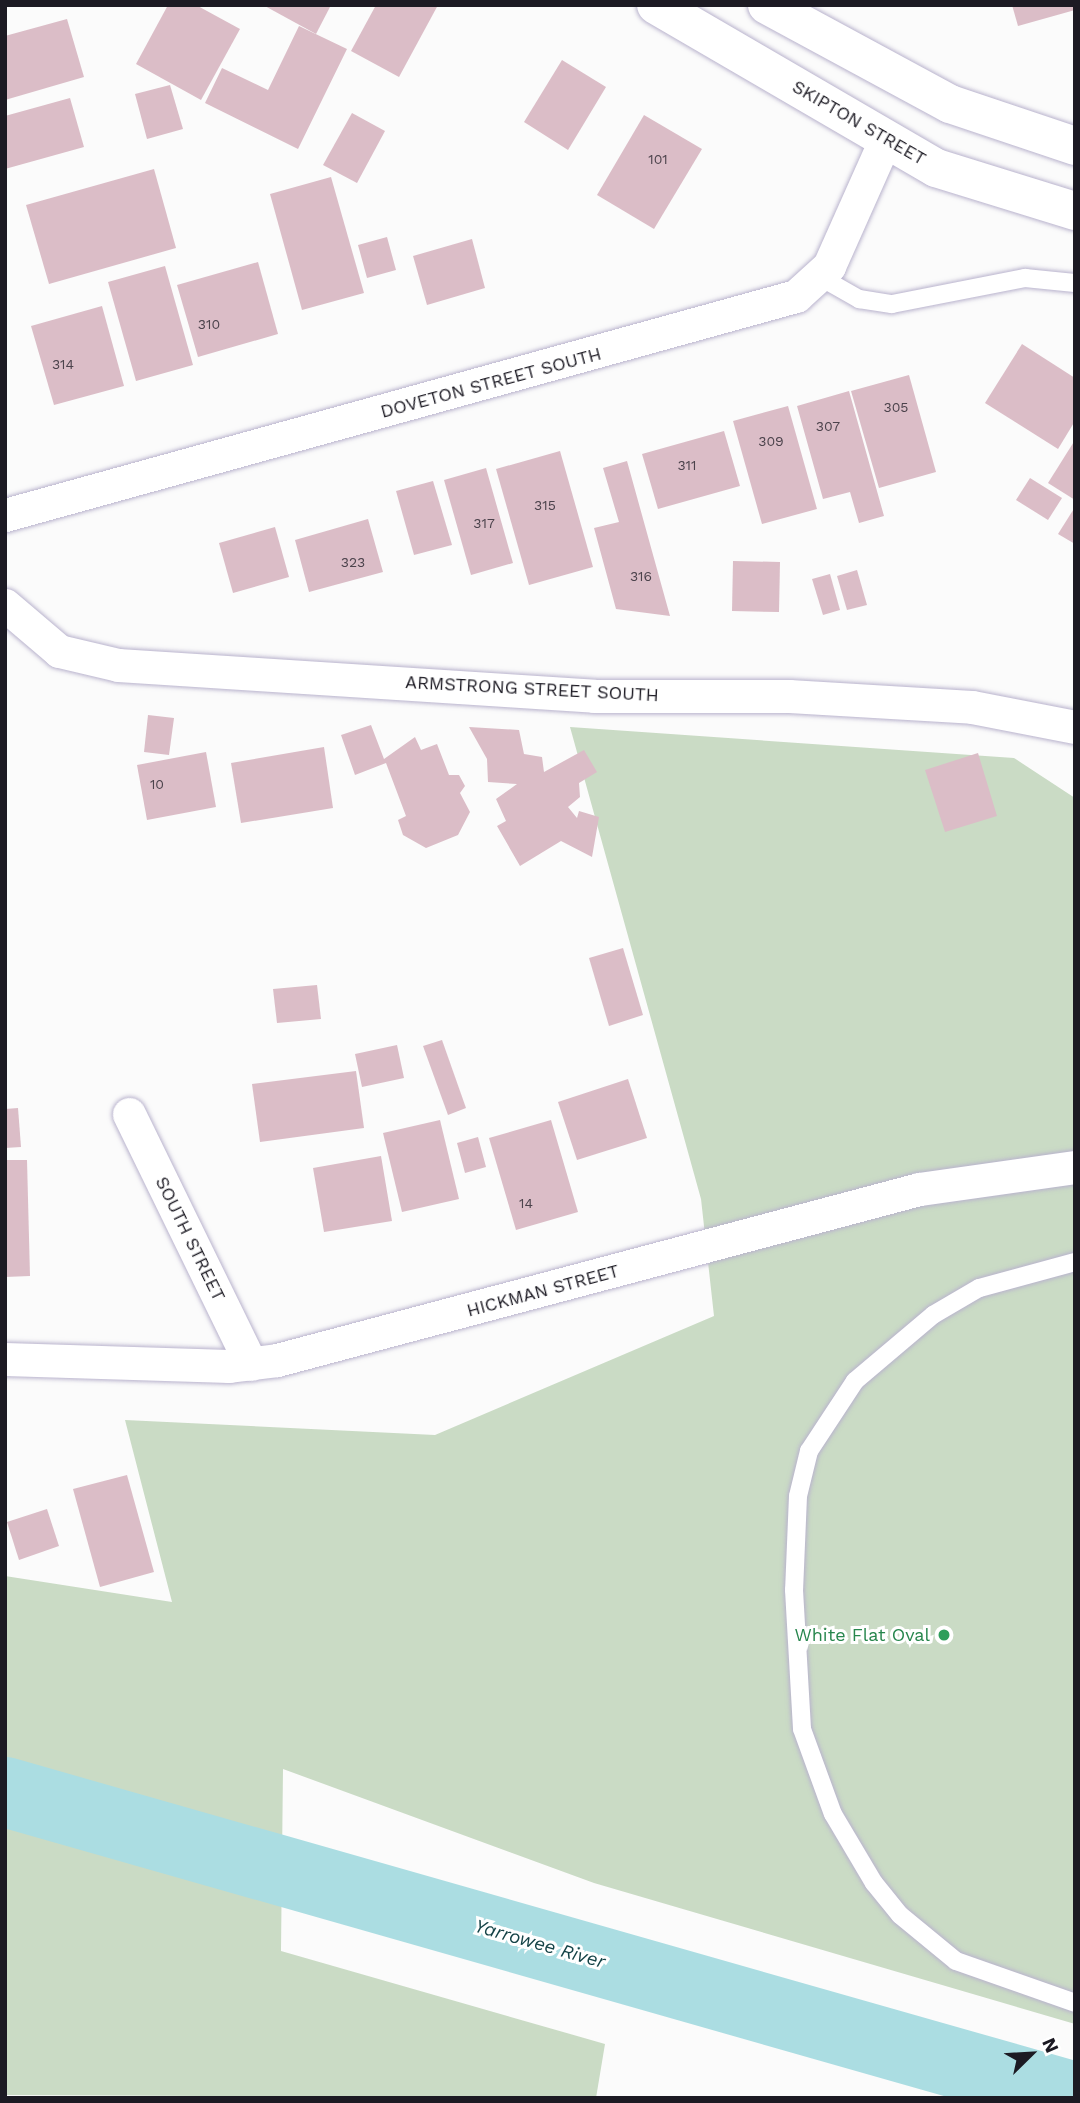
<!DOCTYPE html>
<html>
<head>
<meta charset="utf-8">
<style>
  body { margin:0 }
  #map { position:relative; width:1080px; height:2103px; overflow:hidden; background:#fbfbfb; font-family:"Work Sans",sans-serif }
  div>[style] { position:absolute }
  .green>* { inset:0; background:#cadbc5 }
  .river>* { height:70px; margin:-35px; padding:0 35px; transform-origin:35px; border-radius:35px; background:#abdde2 }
  .building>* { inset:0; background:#dbbdc7 }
  .roads { filter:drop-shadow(0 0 2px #b9b3cd) drop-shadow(0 0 2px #b9b3cd) }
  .lane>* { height:18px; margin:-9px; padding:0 9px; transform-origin:9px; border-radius:9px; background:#fff }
  .street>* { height:33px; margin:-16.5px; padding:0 16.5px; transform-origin:16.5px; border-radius:16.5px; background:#fff }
  .highway>* { height:38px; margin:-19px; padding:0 19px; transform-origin:19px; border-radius:19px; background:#fff }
  .dots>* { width:19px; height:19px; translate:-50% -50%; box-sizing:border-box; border:4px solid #fff; border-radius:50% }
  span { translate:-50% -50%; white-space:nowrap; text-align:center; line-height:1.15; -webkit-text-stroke:6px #fff; paint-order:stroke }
  .number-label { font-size:14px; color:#4c434c }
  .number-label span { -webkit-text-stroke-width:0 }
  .street-label { font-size:18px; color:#1c1a23 }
  .leisure-label { font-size:18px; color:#27864d }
  .right { translate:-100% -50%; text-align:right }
  .water-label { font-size:19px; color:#154347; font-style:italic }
  .frame { position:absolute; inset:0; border:7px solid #1c1a23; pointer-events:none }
  .north { position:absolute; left:996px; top:2019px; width:70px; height:70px; -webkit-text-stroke:5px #fff; paint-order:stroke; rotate:66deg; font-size:19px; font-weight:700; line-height:28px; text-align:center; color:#1c1a23 }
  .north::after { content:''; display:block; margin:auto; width:24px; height:32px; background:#1c1a23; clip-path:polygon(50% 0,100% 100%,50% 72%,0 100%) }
</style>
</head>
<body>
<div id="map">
  <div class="green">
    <div style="clip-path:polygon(570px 727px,1014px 758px,1075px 798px,1075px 2024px,594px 1883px,283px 1769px,281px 1951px,605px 2044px,596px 2098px,5px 2095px,5px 1576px,172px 1602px,125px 1420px,435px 1435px,714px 1316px,701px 1199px)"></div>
  </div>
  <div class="river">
    <div style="left:5px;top:1792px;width:1113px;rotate:15.91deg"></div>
  </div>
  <div class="building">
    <div style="clip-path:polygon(168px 5px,196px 5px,240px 29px,201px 100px,136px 64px)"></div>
    <div style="clip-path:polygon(263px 5px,331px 5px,316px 34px)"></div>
    <div style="clip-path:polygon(376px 5px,438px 5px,399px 77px,351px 51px)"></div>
    <div style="clip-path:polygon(1012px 5px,1075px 5px,1075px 10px,1018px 26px)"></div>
    <div style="clip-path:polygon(67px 19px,84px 77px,5px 100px,5px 36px)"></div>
    <div style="clip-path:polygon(299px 26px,347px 49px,298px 149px,205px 103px,222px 68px,268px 90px)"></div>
    <div style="clip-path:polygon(562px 60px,606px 87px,568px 150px,524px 122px)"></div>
    <div style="clip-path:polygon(170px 85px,183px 129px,147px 139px,135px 94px)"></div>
    <div style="clip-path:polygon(70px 98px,84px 147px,5px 169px,5px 116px)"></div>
    <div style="clip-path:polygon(352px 113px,385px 131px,357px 183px,323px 165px)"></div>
    <div style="clip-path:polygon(644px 115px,702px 149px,654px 229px,597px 195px)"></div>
    <div style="clip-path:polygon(154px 169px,176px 248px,49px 284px,26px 205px)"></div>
    <div style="clip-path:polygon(331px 177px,364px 293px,302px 310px,270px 194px)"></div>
    <div style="clip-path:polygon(387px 237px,396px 270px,367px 278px,358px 245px)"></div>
    <div style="clip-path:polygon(472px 239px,485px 288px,427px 305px,413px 256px)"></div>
    <div style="clip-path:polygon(258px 262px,278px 334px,198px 357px,177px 285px)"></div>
    <div style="clip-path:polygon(165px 266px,193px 365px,136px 381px,108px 282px)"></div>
    <div style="clip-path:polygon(102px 306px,124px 386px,54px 405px,31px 326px)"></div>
    <div style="clip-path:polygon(1022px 344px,1075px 378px,1075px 421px,1058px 449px,985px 403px)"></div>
    <div style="clip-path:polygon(909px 375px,936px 472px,879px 488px,851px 391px)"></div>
    <div style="clip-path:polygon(849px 391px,884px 516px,859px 523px,850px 492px,823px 499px,797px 406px)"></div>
    <div style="clip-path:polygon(788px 406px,817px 509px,762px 524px,733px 421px)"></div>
    <div style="clip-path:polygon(724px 431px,740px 486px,658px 509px,642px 454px)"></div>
    <div style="clip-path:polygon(1075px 440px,1075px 500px,1048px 483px)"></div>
    <div style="clip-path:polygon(560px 451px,593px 567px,529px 585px,496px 469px)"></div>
    <div style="clip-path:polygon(627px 461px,670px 616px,616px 609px,594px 528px,619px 522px,603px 468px)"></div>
    <div style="clip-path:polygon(486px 468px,513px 563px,471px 575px,444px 480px)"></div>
    <div style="clip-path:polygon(1030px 478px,1062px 498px,1048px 520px,1016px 500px)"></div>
    <div style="clip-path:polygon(433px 481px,452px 545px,414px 555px,396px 491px)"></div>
    <div style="clip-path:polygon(1075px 507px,1075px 544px,1058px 534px)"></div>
    <div style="clip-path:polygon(368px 519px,383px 572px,309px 592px,295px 540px)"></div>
    <div style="clip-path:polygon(275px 527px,289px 577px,233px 593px,219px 543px)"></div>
    <div style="clip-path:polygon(733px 561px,780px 562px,779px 612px,732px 611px)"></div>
    <div style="clip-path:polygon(857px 570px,867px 605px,847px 610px,837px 576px)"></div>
    <div style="clip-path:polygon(830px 574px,840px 610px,823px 615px,812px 579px)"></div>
    <div style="clip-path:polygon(148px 715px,174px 718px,169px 755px,144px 752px)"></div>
    <div style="clip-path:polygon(371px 725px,384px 759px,415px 737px,421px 750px,437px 744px,449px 775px,459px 775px,465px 786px,460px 793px,470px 812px,458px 835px,426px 848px,403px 835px,398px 820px,406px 816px,386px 763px,355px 775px,341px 735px)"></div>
    <div style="clip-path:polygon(469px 727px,519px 730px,524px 754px,542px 757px,544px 772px,584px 750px,597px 772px,579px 783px,580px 797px,568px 807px,577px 818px,579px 811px,599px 817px,592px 857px,561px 841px,520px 866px,497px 826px,506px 821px,496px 799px,517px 784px,488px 782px,487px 759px)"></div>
    <div style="clip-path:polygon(324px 747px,333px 808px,241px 823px,231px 763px)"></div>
    <div style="clip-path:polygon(206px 752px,216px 807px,147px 820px,137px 765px)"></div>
    <div style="clip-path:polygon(978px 753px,997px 816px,945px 832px,925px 770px)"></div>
    <div style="clip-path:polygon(623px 948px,643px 1015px,609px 1026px,589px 958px)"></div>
    <div style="clip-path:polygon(317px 985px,321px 1019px,277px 1023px,273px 989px)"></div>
    <div style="clip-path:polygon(442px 1040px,466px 1108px,448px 1115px,423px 1046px)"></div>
    <div style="clip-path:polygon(397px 1045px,404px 1078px,362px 1087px,355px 1054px)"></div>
    <div style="clip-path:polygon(356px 1071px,364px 1128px,260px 1142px,252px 1084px)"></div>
    <div style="clip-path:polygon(628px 1079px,647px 1138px,577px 1160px,558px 1102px)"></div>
    <div style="clip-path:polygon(18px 1108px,21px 1147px,5px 1148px,5px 1109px)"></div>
    <div style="clip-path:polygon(440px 1120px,459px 1199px,402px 1212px,383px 1133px)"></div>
    <div style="clip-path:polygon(551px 1120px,578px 1212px,516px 1230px,489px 1138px)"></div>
    <div style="clip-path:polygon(478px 1137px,486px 1167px,465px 1173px,457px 1143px)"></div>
    <div style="clip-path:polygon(381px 1156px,392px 1221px,324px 1232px,313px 1168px)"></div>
    <div style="clip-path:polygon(5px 1160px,27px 1160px,30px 1276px,5px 1277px)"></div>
    <div style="clip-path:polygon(127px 1475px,154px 1572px,100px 1587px,73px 1489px)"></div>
    <div style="clip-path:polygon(47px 1509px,59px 1546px,19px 1560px,7px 1522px)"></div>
  </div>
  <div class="roads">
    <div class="lane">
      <div style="left:822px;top:278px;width:43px;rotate:29.6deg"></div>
      <div style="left:859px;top:299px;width:33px;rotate:9deg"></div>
      <div style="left:892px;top:304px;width:136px;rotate:-11.1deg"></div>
      <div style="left:1025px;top:278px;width:50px;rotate:5.7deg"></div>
      <div style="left:1075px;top:1262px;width:99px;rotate:164.8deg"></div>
      <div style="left:979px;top:1288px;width:53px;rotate:149.6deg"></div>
      <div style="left:933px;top:1315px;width:102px;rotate:139.8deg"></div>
      <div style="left:855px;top:1381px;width:84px;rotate:123.3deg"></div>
      <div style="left:809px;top:1451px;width:46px;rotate:103.7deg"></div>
      <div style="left:798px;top:1496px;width:94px;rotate:92.4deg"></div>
      <div style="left:794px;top:1590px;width:139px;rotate:86.7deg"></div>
      <div style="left:802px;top:1729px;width:90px;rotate:70deg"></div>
      <div style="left:833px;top:1814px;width:80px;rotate:59.3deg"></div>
      <div style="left:874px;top:1883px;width:41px;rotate:50.9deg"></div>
      <div style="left:900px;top:1915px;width:72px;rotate:39.4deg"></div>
      <div style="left:956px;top:1961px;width:126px;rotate:19.4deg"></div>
    </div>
    <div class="street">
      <div style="left:5px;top:515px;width:821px;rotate:-15.48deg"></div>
      <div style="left:796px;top:296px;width:45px;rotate:-42.3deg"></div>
      <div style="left:829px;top:266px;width:140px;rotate:-66deg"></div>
      <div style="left:5px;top:605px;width:71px;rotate:40.4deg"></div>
      <div style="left:59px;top:651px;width:61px;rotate:13.3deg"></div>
      <div style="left:118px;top:665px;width:477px;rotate:3.7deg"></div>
      <div style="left:594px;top:696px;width:195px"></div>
      <div style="left:789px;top:696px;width:183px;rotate:3.4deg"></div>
      <div style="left:972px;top:707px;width:105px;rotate:11deg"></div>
      <div style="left:129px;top:1114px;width:278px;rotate:64deg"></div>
      <div style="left:5px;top:1359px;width:224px;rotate:1.8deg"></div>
      <div style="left:229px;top:1366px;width:48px;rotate:-7.1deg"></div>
      <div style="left:277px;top:1360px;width:664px;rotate:-14.91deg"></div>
      <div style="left:919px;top:1189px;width:158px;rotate:-8deg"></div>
    </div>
    <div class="highway">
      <div style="left:656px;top:5px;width:324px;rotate:30.2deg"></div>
      <div style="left:936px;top:168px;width:145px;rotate:17.2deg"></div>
      <div style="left:767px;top:5px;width:208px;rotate:28.4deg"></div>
      <div style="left:950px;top:104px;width:132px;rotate:18.6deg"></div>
    </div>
  </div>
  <div class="dots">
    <div style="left:944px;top:1635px;background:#2e9e5b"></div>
  </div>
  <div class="number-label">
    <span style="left:658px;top:159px">101</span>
    <span style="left:209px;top:324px">310</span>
    <span style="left:63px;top:364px">314</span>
    <span style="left:896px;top:407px">305</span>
    <span style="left:828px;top:426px">307</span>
    <span style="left:771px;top:441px">309</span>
    <span style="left:687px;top:465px">311</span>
    <span style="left:545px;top:505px">315</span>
    <span style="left:484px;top:523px">317</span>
    <span style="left:353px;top:562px">323</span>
    <span style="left:641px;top:576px">316</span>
    <span style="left:157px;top:784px">10</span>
    <span style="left:526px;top:1203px">14</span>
  </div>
  <div class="street-label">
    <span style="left:859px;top:123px;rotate:30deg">SKIPTON STREET</span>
    <span style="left:491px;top:383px;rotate:-15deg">DOVETON STREET SOUTH</span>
    <span style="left:532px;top:689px;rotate:3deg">ARMSTRONG STREET SOUTH</span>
    <span style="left:190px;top:1239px;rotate:64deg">SOUTH STREET</span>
    <span style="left:543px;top:1291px;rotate:-15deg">HICKMAN STREET</span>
  </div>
  <div class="leisure-label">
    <span class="right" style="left:930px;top:1635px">White Flat Oval</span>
  </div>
  <div class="water-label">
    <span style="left:540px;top:1944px;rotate:16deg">Yarrowee River</span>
  </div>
  <div class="frame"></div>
  <div class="north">N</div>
</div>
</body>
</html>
